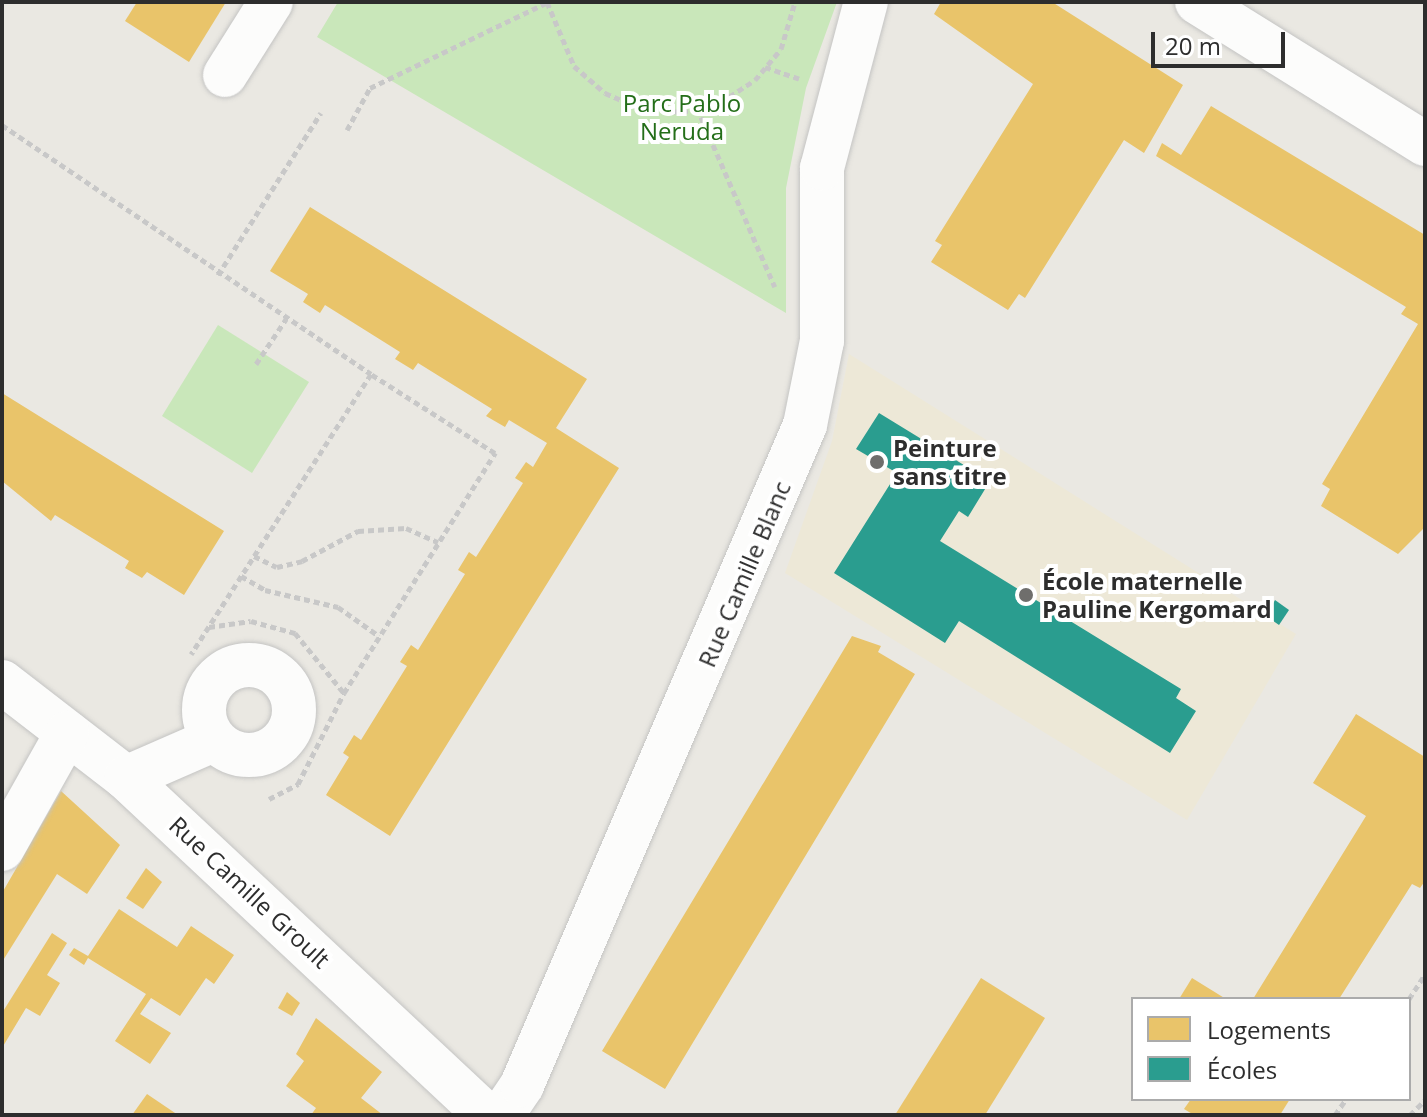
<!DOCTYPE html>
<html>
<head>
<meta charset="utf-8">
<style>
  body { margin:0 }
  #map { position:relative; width:1427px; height:1117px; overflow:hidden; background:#eae8e2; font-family:"Open Sans",sans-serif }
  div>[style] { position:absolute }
  .education>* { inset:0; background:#ede8d7 }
  .green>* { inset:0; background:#c9e7ba }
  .homes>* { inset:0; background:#e9c46a }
  .schools>* { inset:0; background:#2a9d8f }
  .path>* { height:5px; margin-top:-2.5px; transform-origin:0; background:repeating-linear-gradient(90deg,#c8c8c8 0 6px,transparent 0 10px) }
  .roads { filter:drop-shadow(0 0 2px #c4c4c3) drop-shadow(0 0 2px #c4c4c3) }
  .minor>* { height:44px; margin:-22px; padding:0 22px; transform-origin:22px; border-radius:22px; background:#fcfcfb }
  .minor>.ring { margin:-22px; padding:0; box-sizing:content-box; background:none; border:44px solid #fcfcfb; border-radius:50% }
  .dots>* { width:22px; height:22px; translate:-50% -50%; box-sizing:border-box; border:4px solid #fff; border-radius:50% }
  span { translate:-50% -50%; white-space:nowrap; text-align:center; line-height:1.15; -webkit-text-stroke:8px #fff; paint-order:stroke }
  .park-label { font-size:24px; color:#246e19 }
  .poi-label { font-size:24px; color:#2d2d2d; font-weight:700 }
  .left { translate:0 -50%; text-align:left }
  .street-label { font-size:24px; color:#2d2d2d }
  .frame { position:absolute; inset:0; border:4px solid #2d2d2d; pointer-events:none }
  .legend { position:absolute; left:1131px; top:997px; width:280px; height:104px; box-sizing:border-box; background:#fff; border:2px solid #ababab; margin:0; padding:10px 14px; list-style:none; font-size:24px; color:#2d2d2d }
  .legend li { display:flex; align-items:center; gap:16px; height:40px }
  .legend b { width:40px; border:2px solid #ababab }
  .scale { position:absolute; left:1151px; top:32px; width:134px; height:36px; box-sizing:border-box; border:4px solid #2d2d2d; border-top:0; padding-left:10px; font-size:24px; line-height:28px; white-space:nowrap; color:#2d2d2d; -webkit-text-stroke:6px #fff; paint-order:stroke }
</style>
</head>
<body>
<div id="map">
  <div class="education">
    <div style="clip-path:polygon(849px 354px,1296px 634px,1187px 820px,785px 573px,832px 441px)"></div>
  </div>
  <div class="green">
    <div style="clip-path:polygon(338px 2px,837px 2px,806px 88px,786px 188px,786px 313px,317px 37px)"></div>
    <div style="clip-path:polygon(218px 325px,309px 382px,252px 473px,162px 416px)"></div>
  </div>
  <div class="homes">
    <div style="clip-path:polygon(137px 2px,226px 2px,189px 62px,125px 21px)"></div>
    <div style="clip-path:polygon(941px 2px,1052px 2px,1183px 85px,1144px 153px,1124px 140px,1025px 298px,1019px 294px,1008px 310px,931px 262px,942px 245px,935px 241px,1033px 84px,934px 14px)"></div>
    <div style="clip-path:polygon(1211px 106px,1425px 235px,1425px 527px,1398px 554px,1321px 506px,1330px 489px,1322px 484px,1418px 324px,1401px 314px,1406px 307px,1156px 156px,1162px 143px,1181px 155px)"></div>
    <div style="clip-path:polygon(310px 207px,587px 379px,556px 428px,619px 468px,390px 836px,326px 795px,349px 757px,343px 753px,354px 735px,361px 740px,407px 666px,400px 662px,411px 645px,418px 650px,465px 574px,458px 570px,469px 552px,476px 557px,523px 483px,515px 478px,526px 462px,533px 467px,547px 443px,509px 420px,505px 427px,486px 416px,492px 409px,418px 363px,413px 370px,395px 359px,400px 352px,325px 305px,320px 313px,303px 302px,308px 294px,270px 271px)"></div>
    <div style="clip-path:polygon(2px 393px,224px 531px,184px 595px,147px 572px,142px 578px,125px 568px,129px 561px,55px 515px,51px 521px,2px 481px)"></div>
    <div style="clip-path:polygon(852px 636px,881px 646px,878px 652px,915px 674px,665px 1089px,602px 1051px)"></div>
    <div style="clip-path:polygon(1356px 714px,1425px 757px,1425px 881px,1420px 888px,1412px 884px,1339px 999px,1253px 999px,1366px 816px,1313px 783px)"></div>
    <div style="clip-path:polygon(61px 791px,120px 845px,87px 894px,57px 874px,2px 962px,2px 893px)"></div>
    <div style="clip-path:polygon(146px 868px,162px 882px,143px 909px,126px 898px)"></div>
    <div style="clip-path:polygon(119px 909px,177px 947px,191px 926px,234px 955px,214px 984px,206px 978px,180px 1016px,151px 998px,140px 1014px,171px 1033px,150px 1064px,115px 1041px,146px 994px,88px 958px,84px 965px,69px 955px,74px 948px,88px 956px)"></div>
    <div style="clip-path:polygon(52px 933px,67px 943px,47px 975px,60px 983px,40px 1016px,26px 1008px,2px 1048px,2px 1013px)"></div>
    <div style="clip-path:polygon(981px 978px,1045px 1018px,985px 1115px,895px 1115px)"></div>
    <div style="clip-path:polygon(1192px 978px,1226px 999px,1179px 999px)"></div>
    <div style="clip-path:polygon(287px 992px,300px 1003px,292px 1016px,278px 1008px)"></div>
    <div style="clip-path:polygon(316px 1018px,382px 1072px,361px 1098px,383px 1115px,311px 1115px,316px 1108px,286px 1086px,304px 1061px,296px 1054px)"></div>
    <div style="clip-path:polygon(147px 1094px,178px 1115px,132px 1115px)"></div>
    <div style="clip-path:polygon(1191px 1099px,1290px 1099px,1280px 1115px,1194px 1115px,1184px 1109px)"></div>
  </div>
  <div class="schools">
    <div style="clip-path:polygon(879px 413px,990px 481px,968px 517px,959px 511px,940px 541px,1181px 689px,1176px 698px,1196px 711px,1170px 753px,959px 621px,945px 643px,834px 573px,897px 473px,856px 449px)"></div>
    <div style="clip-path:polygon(1275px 600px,1289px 610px,1279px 625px,1266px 616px)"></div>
  </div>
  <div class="path">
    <div style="left:547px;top:2px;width:69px;rotate:67.1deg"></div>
    <div style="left:574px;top:66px;width:41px;rotate:41.1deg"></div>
    <div style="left:605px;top:93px;width:40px;rotate:23.4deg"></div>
    <div style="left:642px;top:109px;width:40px;rotate:4.3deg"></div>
    <div style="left:682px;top:112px;width:40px;rotate:-14.4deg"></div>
    <div style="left:721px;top:102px;width:40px;rotate:-32.9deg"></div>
    <div style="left:755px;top:80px;width:40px;rotate:-50deg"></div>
    <div style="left:781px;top:49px;width:49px;rotate:-73.4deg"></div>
    <div style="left:765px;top:67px;width:36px;rotate:19deg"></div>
    <div style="left:697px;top:108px;width:195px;rotate:66.5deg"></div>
    <div style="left:2px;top:125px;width:445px;rotate:34deg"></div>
    <div style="left:371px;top:374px;width:333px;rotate:122.7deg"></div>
    <div style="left:347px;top:130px;width:48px;rotate:-61.3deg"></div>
    <div style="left:370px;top:88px;width:195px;rotate:-25.8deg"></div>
    <div style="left:218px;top:275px;width:192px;rotate:-57.6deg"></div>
    <div style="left:256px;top:364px;width:54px;rotate:-56.3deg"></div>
    <div style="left:254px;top:556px;width:25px;rotate:26deg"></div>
    <div style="left:277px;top:567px;width:26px;rotate:-13deg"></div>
    <div style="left:302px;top:561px;width:64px;rotate:-28.2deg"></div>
    <div style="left:358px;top:531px;width:48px;rotate:-3.6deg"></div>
    <div style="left:406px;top:528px;width:35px;rotate:24deg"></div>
    <div style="left:241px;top:576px;width:28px;rotate:30deg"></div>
    <div style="left:265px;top:590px;width:75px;rotate:13.1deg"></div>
    <div style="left:338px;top:607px;width:50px;rotate:35.3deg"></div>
    <div style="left:209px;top:627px;width:42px;rotate:-8.1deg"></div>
    <div style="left:251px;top:621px;width:46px;rotate:15.3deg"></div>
    <div style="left:295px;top:633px;width:77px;rotate:50.8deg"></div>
    <div style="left:269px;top:799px;width:33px;rotate:-27deg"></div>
    <div style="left:298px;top:784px;width:102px;rotate:-63.2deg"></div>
    <div style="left:344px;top:693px;width:284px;rotate:-57.8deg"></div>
    <div style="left:495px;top:453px;width:147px;rotate:-147.5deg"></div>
    <div style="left:1409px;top:999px;width:30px;rotate:-57deg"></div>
    <div style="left:1335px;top:1115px;width:19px;rotate:-55deg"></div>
    <div style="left:1410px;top:1115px;width:21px;rotate:-45deg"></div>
  </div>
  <div class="roads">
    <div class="minor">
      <div style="left:1197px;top:2px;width:269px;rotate:31.9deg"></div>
      <div style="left:225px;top:75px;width:86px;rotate:-57.8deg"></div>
      <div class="ring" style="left:204px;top:665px;width:46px;height:46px"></div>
      <div style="left:2px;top:682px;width:157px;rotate:37.7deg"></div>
      <div style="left:126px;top:778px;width:493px;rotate:43.1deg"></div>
      <div style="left:126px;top:778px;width:95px;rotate:-23.6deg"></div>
      <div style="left:2px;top:849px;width:133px;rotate:-60.7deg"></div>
      <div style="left:502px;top:1115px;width:36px;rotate:-56deg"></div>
      <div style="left:522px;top:1085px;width:718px;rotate:-66.79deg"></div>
      <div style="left:805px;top:425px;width:86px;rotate:-78.6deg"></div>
      <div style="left:822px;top:341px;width:173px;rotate:-90deg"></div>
      <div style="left:822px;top:168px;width:172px;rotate:-75.2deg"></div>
    </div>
  </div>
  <div class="dots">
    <div style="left:877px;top:462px;background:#6f6e6c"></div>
    <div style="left:1026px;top:595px;background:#6f6e6c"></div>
  </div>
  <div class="park-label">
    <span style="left:682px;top:117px">Parc Pablo<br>Neruda</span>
  </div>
  <div class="poi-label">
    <span class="left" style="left:893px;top:462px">Peinture<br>sans titre</span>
    <span class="left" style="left:1042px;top:595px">École maternelle<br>Pauline Kergomard</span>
  </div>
  <div class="street-label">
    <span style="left:744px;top:574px;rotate:-67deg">Rue Camille Blanc</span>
    <span style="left:250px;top:892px;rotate:43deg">Rue Camille Groult</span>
  </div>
  <div class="frame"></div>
  <ul class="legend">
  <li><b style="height:22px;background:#e9c46a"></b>Logements</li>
  <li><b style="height:22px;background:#2a9d8f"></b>Écoles</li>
  </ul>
  <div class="scale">20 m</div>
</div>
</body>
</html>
